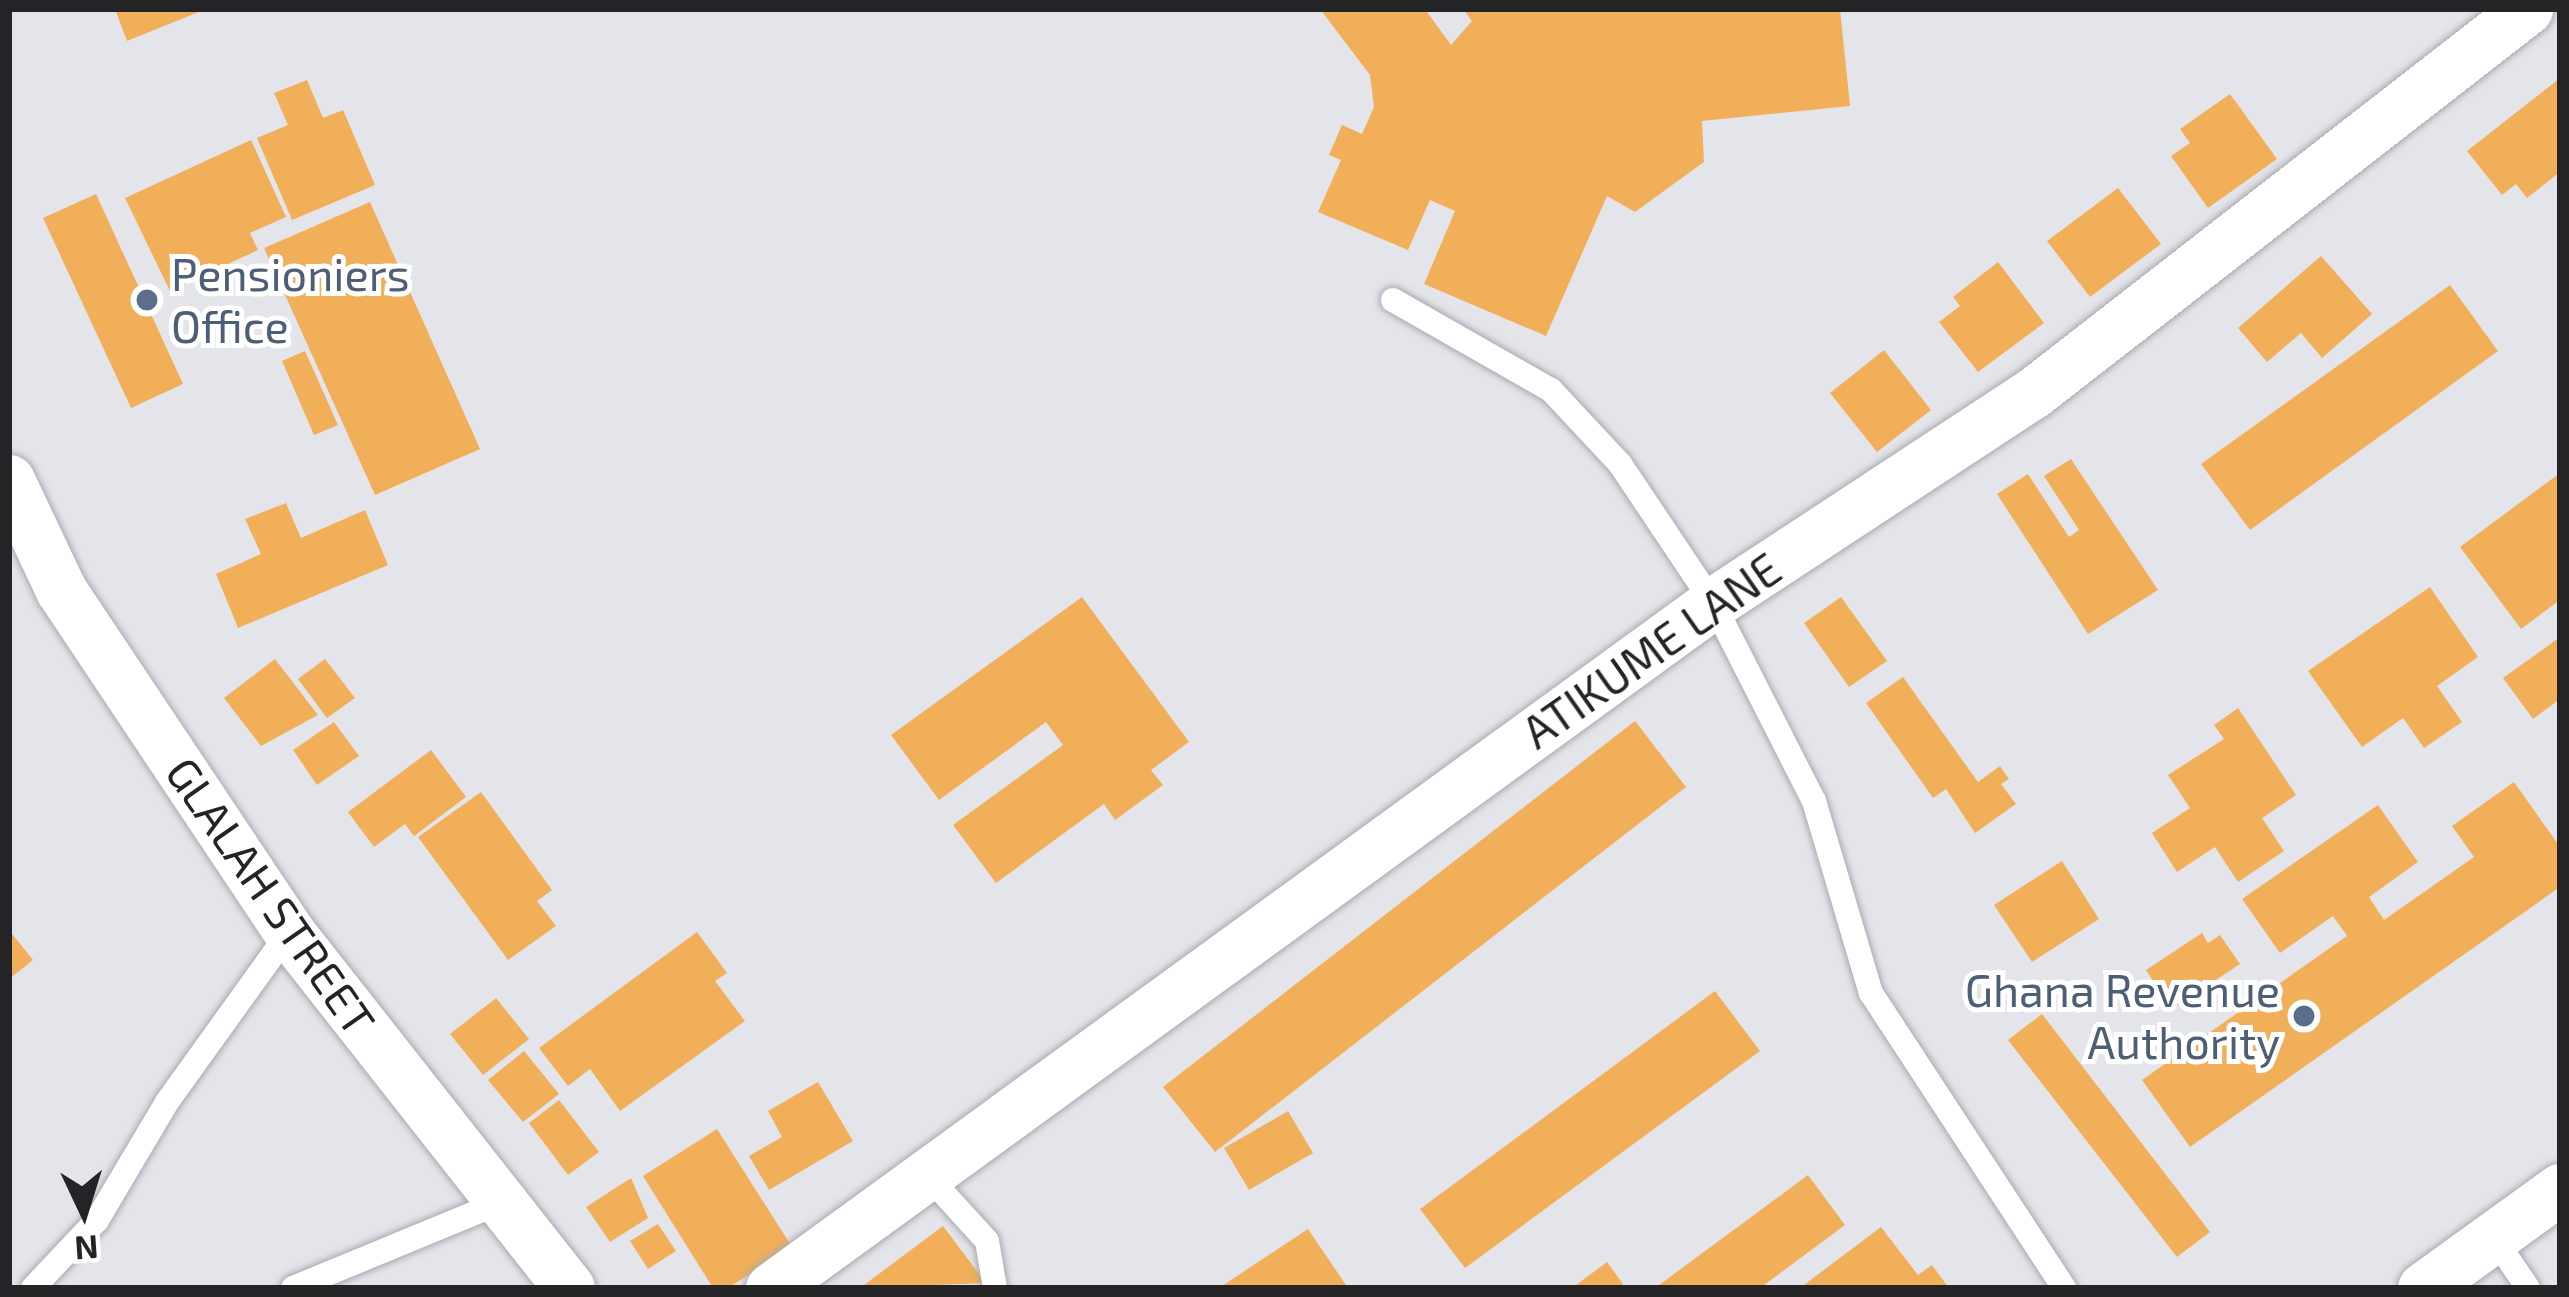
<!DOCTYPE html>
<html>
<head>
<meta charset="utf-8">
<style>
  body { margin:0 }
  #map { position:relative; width:2569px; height:1297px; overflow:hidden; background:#e4e5eb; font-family:"Exo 2",sans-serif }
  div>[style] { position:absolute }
  .building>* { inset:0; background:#f1af5a }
  .roads { filter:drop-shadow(0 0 3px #a9aab0) drop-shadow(0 0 3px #a9aab0) }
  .service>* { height:24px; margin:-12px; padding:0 12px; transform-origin:12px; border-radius:12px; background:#fff }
  .minor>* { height:51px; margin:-25.5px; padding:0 25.5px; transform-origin:25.5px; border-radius:25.5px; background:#fff }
  .dots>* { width:33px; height:33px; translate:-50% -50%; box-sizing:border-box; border:6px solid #fff; border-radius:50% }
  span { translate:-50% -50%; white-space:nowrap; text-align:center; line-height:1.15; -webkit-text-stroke:10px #fff; paint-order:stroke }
  .service-label { font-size:45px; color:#4e5e75 }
  .left { translate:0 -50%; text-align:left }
  .right { translate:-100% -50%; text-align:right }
  .street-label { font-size:45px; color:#242426 }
  .frame { position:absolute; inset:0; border:12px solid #242426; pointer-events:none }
  .north { position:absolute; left:24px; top:1153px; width:120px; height:120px; -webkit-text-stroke:9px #fff; paint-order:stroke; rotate:176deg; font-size:33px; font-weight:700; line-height:48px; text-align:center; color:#242426 }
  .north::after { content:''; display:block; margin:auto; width:42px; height:54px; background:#242426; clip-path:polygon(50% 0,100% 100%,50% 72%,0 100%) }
</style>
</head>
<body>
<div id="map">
  <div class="building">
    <div style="clip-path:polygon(115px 9px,206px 9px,127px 41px)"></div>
    <div style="clip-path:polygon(1320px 9px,1425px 9px,1451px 45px,1472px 21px,1463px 9px,1840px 9px,1850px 106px,1702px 121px,1704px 162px,1635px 212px,1607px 196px,1546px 336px,1424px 284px,1455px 211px,1430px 200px,1408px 250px,1318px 212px,1341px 160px,1329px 155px,1342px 125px,1362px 134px,1374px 107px,1370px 75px)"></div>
    <div style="clip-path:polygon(2560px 78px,2560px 172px,2527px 198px,2516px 184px,2502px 195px,2467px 151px)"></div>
    <div style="clip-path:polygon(307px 80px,323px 118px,343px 110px,375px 185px,292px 220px,257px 138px,288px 125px,274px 93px)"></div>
    <div style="clip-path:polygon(2230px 94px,2277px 159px,2208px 208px,2171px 156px,2190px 143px,2180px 129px)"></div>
    <div style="clip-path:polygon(251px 140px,286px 217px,250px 233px,258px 250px,170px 291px,125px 198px)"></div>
    <div style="clip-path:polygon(2118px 188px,2161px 244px,2090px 297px,2047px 241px)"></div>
    <div style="clip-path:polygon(96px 194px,183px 384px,131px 408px,43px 218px)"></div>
    <div style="clip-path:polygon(370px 202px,480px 449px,375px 495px,264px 248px)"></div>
    <div style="clip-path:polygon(2321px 256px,2372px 314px,2322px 358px,2301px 333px,2267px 362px,2238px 328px)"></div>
    <div style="clip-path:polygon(1998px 262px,2044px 323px,1978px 372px,1939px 322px,1960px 306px,1953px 297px)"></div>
    <div style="clip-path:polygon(2450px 285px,2498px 351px,2250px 530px,2201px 464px)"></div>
    <div style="clip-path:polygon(1884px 350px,1931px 410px,1877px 452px,1830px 393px)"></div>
    <div style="clip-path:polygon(305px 351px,338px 425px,314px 435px,282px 361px)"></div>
    <div style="clip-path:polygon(2071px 459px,2158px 590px,2088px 634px,1997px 494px,2028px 474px,2069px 537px,2079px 530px,2044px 476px)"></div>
    <div style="clip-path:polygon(2560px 473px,2560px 600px,2521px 629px,2460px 547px)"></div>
    <div style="clip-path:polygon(286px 503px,301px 538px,365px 510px,388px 565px,238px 628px,216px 574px,261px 554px,245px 519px)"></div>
    <div style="clip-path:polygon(2430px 587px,2478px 657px,2437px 686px,2462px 722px,2424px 748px,2403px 718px,2362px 747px,2308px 671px)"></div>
    <div style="clip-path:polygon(1082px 597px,1189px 742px,1151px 770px,1163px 785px,1115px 820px,1104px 804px,996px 883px,953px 825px,1063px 745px,1046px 722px,939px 800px,891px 735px)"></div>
    <div style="clip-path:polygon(1841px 597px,1887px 661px,1849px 687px,1804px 623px)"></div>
    <div style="clip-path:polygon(2560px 637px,2560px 699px,2533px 719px,2503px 678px)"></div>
    <div style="clip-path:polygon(275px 659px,318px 715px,261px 746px,224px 698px)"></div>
    <div style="clip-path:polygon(325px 659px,355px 698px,327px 718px,298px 679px)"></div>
    <div style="clip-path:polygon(1903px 677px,1978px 782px,2000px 766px,2009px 779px,2001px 784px,2016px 804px,1975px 833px,1946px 789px,1933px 798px,1866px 703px)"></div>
    <div style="clip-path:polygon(2238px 708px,2296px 795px,2262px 818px,2284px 851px,2238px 882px,2215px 847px,2177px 872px,2152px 833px,2190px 808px,2168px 775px,2224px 739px,2214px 725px)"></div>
    <div style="clip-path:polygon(1635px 721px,1686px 787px,1215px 1152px,1163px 1087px)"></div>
    <div style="clip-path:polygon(334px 722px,359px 756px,317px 785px,293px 750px)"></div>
    <div style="clip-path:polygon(431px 750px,466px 797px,414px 836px,405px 824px,374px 847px,348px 812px)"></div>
    <div style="clip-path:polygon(2514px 782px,2560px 847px,2560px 887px,2190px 1147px,2142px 1080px,2347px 936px,2333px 916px,2280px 953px,2242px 899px,2378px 805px,2418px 862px,2369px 897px,2384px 920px,2474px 857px,2452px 826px)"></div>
    <div style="clip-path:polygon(481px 792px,552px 890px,537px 901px,556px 926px,508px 960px,418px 837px)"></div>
    <div style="clip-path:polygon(2062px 861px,2099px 919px,2032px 962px,1994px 905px)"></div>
    <div style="clip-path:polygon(9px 930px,33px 960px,9px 979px)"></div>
    <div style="clip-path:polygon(697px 932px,727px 973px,715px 981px,745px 1021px,620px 1111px,590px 1069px,568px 1086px,539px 1048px)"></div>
    <div style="clip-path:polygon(2202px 933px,2208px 943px,2220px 935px,2240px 964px,2172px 1009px,2146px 970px)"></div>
    <div style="clip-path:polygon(1715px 991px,1760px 1051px,1465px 1268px,1420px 1209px)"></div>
    <div style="clip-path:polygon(496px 998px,529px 1039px,483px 1075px,450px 1034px)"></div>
    <div style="clip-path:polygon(2042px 1014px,2210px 1232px,2177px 1257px,2008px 1040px)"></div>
    <div style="clip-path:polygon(524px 1051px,559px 1094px,523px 1122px,488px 1080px)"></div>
    <div style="clip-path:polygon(818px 1082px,853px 1141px,769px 1190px,749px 1156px,782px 1137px,768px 1111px)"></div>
    <div style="clip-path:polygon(559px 1100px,599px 1152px,568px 1175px,529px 1123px)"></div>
    <div style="clip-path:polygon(1288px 1111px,1313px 1153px,1249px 1190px,1224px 1148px)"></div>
    <div style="clip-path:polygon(717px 1129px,792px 1247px,728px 1288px,713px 1288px,643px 1176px)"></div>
    <div style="clip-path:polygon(1808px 1175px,1845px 1225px,1760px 1288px,1655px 1288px)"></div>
    <div style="clip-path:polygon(631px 1178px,648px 1218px,610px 1242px,586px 1207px)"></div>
    <div style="clip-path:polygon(658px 1224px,676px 1251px,648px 1269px,630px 1241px)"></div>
    <div style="clip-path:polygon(943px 1226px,986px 1283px,860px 1288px)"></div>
    <div style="clip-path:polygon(1881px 1227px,1918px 1275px,1932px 1265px,1949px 1288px,1800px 1288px)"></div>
    <div style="clip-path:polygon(1308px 1229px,1348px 1288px,1219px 1288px)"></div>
    <div style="clip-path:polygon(1607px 1262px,1623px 1284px,1618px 1288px,1572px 1288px)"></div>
  </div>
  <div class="roads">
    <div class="service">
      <div style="left:1393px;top:300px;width:182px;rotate:29.7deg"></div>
      <div style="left:1551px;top:390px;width:101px;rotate:47deg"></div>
      <div style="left:1620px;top:464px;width:167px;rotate:56.2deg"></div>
      <div style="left:1713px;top:603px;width:222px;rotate:63deg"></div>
      <div style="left:1814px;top:801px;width:200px;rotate:73.5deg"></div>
      <div style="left:1871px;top:993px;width:353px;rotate:56.8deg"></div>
      <div style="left:927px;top:1175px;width:89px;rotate:47.7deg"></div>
      <div style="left:987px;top:1241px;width:48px;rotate:80.3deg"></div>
      <div style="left:2494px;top:1238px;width:60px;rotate:55.8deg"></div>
      <div style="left:33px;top:1288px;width:93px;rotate:-46.7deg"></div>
      <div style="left:97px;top:1220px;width:137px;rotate:-59.3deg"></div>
      <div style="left:167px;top:1102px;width:209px;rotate:-54.3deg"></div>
      <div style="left:293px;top:1288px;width:221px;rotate:-22.4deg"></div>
    </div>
    <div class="minor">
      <div style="left:9px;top:480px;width:122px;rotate:64.7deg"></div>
      <div style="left:61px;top:590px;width:411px;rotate:56.3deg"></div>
      <div style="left:289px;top:932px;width:453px;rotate:51.8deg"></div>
      <div style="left:771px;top:1288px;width:1165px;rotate:-36.02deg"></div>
      <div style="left:1713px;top:603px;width:383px;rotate:-33.3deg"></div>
      <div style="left:2033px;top:393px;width:626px;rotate:-37.86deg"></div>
      <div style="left:2423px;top:1288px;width:169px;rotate:-35.9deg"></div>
    </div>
  </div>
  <div class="dots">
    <div style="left:147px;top:300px;background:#5c6f8a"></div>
    <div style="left:2304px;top:1016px;background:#5c6f8a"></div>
  </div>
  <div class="service-label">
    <span class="left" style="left:171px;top:300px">Pensioniers<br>Office</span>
    <span class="right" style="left:2280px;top:1016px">Ghana Revenue<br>Authority</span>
  </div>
  <div class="street-label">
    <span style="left:1651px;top:650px;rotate:-35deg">ATIKUME LANE</span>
    <span style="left:271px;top:896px;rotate:55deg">GLALAH STREET</span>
  </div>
  <div class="frame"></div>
  <div class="north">N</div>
</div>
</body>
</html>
